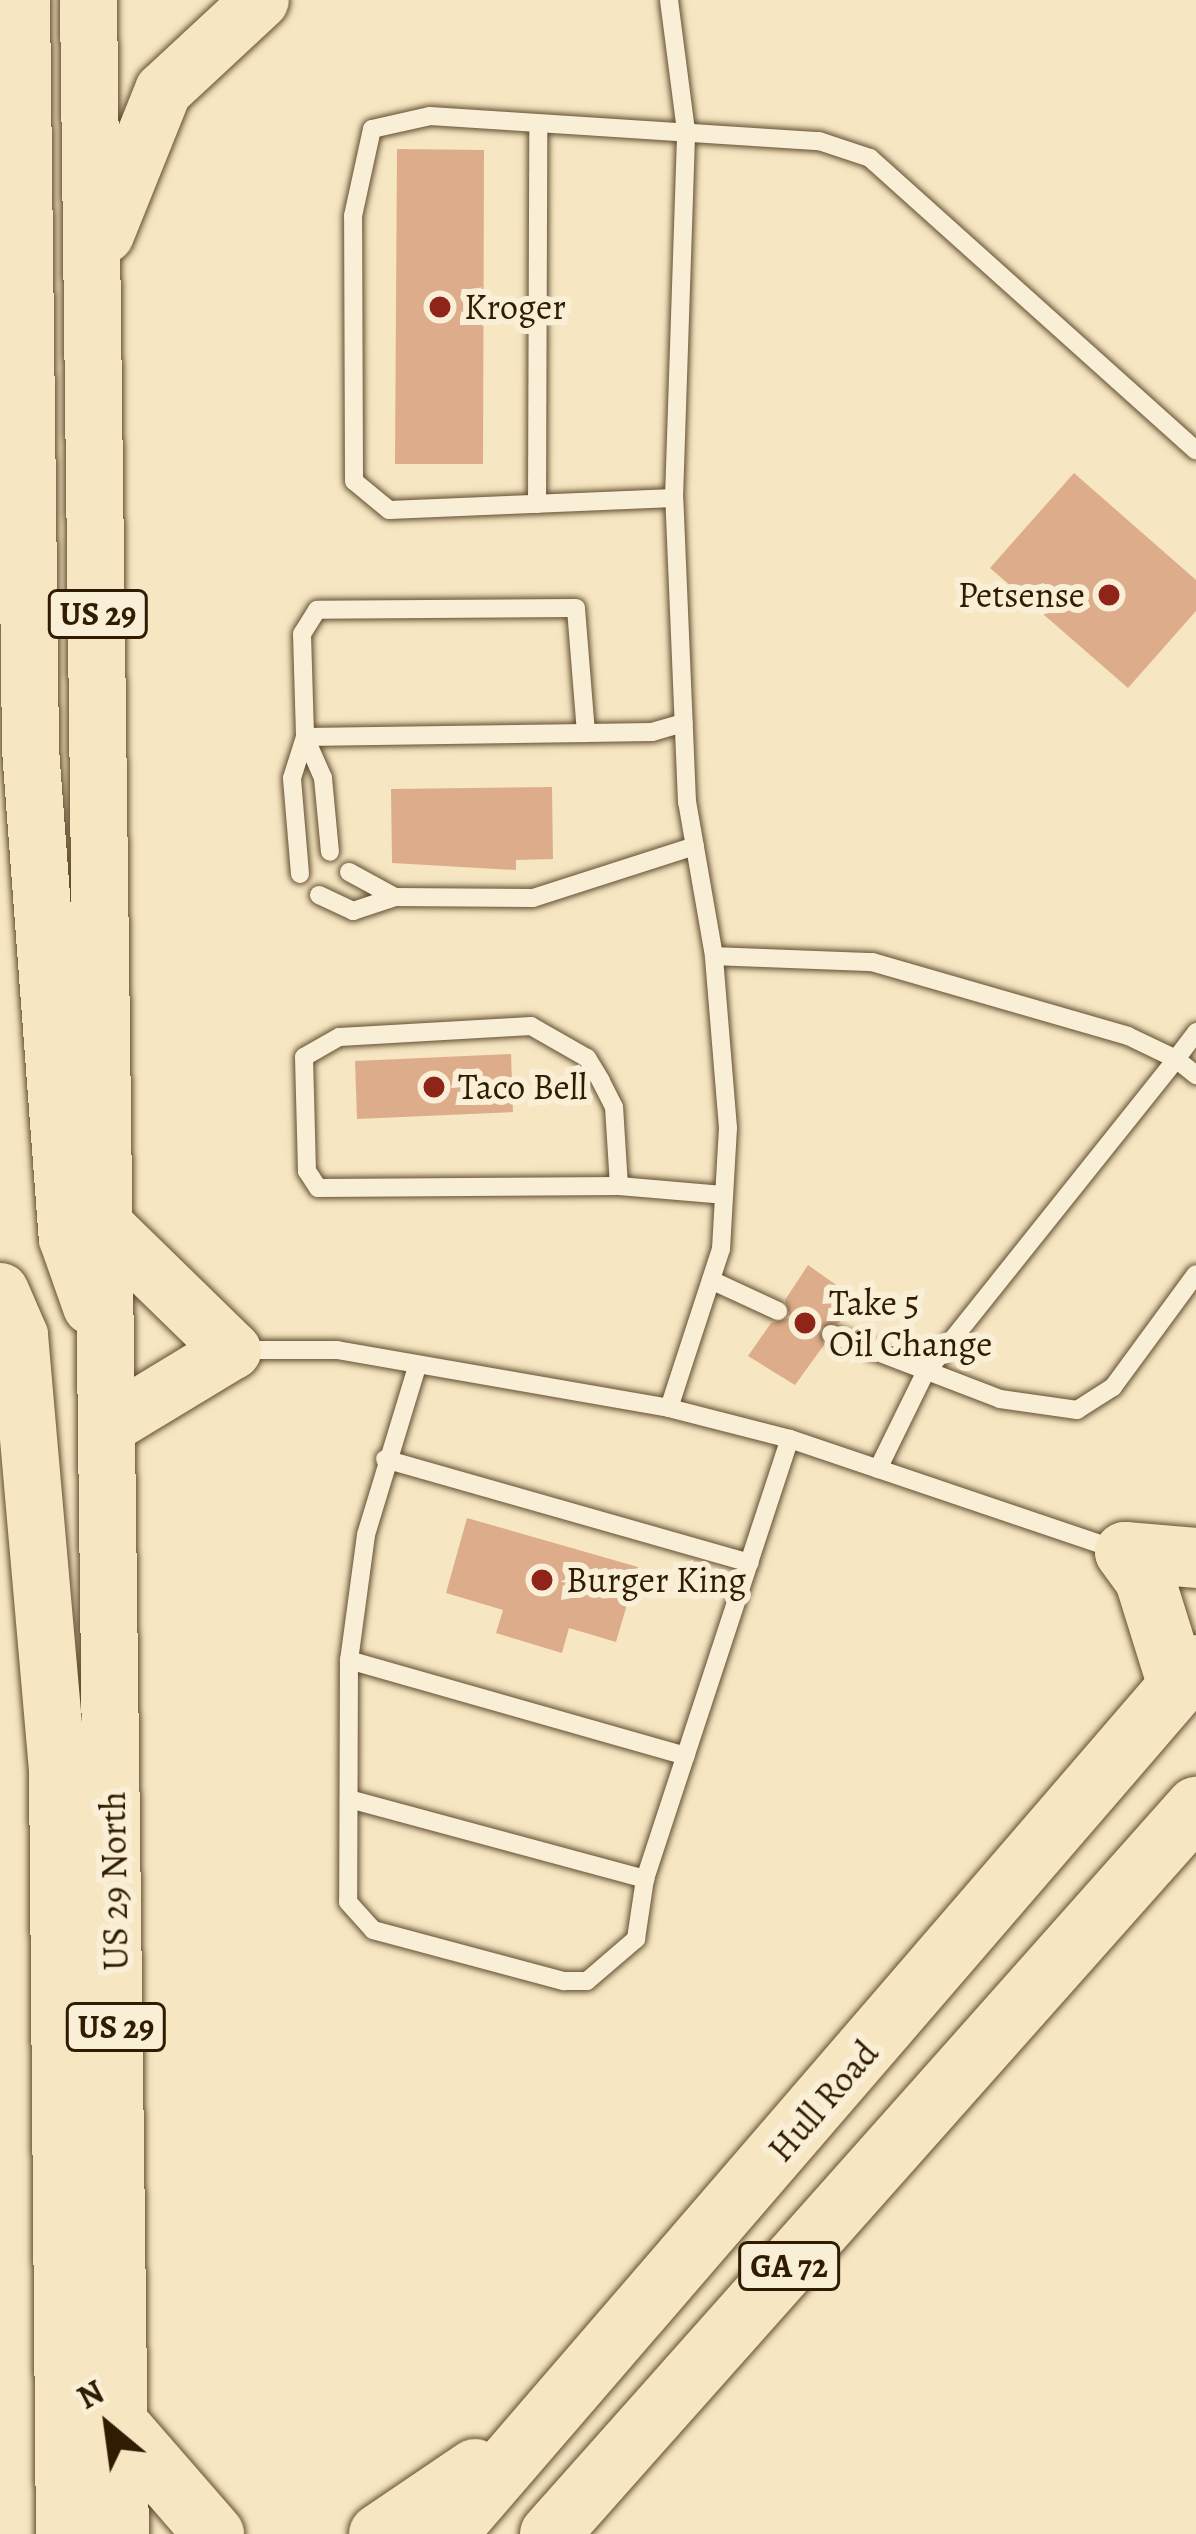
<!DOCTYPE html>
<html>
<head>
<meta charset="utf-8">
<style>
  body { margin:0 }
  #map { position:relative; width:1196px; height:2534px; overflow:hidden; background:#f6e6c2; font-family:Alegreya,serif }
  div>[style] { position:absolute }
  .building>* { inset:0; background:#ddad8b }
  .roads { filter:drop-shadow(0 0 3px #624e30) drop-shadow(0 0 3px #624e30) }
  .service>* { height:18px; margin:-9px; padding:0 9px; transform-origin:9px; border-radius:9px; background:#f9efd7 }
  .primary>* { height:57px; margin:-28.5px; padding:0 28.5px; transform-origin:28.5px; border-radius:28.5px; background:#f6e6c2 }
  .trunk>* { height:60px; margin:-30px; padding:0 30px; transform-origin:30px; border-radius:30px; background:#f6e6c2 }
  .dots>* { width:33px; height:33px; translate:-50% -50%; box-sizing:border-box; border:6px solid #f9efd7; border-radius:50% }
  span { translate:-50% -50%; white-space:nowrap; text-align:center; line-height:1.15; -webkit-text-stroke:12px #f9efd7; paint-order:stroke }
  .shield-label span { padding:3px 9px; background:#f9efd7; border:3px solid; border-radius:9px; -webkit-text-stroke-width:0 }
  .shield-label { font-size:33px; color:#301c00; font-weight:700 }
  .poi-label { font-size:36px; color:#301c00 }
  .left { translate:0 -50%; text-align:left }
  .right { translate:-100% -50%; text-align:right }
  .street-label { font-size:36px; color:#301c00 }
  .north { position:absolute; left:48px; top:2366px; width:120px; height:120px; -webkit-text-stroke:9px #f9efd7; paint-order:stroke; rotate:331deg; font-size:33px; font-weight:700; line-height:48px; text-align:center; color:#301c00 }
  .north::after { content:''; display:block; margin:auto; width:42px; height:54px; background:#301c00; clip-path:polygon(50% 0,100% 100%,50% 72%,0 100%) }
</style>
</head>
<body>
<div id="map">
  <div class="building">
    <div style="clip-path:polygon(397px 149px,484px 150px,483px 464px,395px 464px)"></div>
    <div style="clip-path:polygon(1074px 473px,1196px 580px,1196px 611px,1128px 688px,990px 568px)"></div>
    <div style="clip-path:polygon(552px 787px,553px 859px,516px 860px,516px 870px,392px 863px,391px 789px)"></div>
    <div style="clip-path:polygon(511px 1054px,513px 1112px,357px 1119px,355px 1061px)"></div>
    <div style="clip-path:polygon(808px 1265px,856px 1299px,839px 1323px,819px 1328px,824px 1345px,795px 1385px,748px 1356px,771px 1323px,790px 1318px,785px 1300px)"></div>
    <div style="clip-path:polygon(467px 1518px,638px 1567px,616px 1642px,569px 1628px,562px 1653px,496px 1633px,503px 1610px,446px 1593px)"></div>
  </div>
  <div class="roads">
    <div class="service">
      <div style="left:674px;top:498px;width:285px;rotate:177.6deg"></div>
      <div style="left:389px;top:510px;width:45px;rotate:-140.4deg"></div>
      <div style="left:354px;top:481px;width:265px;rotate:-90.2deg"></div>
      <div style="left:353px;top:216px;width:89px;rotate:-77.7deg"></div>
      <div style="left:372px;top:129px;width:59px;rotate:-12.6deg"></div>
      <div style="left:430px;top:116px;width:390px;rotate:3.7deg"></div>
      <div style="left:819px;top:141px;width:54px;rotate:18.4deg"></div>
      <div style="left:870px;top:158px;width:438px;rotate:41.9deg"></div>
      <div style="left:537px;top:504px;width:378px;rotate:-89.8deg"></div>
      <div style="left:586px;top:733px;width:125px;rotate:-94.6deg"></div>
      <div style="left:576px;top:608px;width:259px;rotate:179.6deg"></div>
      <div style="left:317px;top:610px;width:28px;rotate:122deg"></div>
      <div style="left:302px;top:634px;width:103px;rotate:88.3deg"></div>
      <div style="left:305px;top:737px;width:281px;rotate:-0.8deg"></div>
      <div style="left:586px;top:733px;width:66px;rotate:-0.9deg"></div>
      <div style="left:652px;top:732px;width:33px;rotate:-16deg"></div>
      <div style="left:305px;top:737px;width:45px;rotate:66.3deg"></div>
      <div style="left:323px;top:778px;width:74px;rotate:84.6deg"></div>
      <div style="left:349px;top:872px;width:52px;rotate:28.5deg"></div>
      <div style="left:300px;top:874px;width:96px;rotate:-94.8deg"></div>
      <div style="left:292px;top:778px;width:43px;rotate:-72.4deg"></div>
      <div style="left:319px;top:895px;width:38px;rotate:25deg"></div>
      <div style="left:353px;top:911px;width:44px;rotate:-18.4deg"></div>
      <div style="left:395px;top:897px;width:138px;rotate:0.4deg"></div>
      <div style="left:533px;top:898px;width:170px;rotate:-17.8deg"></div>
      <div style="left:714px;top:956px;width:158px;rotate:2.2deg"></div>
      <div style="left:872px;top:962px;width:266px;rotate:16.1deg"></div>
      <div style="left:1128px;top:1036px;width:53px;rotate:25.6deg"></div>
      <div style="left:1176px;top:1059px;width:34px;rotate:-53deg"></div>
      <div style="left:619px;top:1186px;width:79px;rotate:-93.6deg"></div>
      <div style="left:614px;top:1107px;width:29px;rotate:-117deg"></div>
      <div style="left:601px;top:1081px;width:27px;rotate:-121deg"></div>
      <div style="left:587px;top:1058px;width:64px;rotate:-150.3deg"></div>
      <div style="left:531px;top:1026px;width:192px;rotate:176.7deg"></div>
      <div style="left:339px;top:1037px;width:40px;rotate:150.3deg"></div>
      <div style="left:304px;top:1057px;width:114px;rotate:88.5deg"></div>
      <div style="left:307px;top:1171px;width:20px;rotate:57deg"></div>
      <div style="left:318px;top:1188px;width:301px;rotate:-0.4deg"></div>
      <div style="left:619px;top:1186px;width:104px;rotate:4.9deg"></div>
      <div style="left:711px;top:1280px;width:74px;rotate:24.8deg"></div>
      <div style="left:831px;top:1334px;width:181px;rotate:21deg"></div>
      <div style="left:1000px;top:1399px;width:78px;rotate:8.1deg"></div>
      <div style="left:1077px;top:1410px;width:43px;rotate:-32.6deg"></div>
      <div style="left:1113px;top:1387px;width:140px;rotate:-53.7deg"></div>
      <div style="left:239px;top:1350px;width:98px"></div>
      <div style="left:337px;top:1350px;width:337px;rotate:9.9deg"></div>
      <div style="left:669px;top:1408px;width:125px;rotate:14.4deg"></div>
      <div style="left:790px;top:1439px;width:348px;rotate:18.7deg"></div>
      <div style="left:416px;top:1370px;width:172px;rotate:106.9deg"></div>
      <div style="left:366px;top:1535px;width:126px;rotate:97.7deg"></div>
      <div style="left:349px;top:1660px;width:242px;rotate:90.2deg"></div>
      <div style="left:348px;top:1902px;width:38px;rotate:48deg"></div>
      <div style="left:373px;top:1930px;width:198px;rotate:15deg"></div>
      <div style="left:564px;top:1981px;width:23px"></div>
      <div style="left:587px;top:1981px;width:65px;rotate:-40.6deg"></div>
      <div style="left:636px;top:1939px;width:61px;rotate:-81.5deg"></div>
      <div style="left:645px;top:1879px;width:463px;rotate:-71.8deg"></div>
      <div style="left:669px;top:1408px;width:167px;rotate:-71.9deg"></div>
      <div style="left:721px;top:1249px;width:121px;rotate:-86.7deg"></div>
      <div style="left:728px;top:1128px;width:173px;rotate:-94.7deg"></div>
      <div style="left:714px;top:956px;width:156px;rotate:-99.9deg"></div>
      <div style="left:687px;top:802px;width:304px;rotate:-92.4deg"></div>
      <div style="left:674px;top:498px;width:367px;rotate:-88.1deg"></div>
      <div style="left:686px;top:131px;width:132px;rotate:-97.4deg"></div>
      <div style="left:385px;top:1459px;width:379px;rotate:15.9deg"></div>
      <div style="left:878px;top:1469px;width:105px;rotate:-63.9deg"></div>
      <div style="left:924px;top:1375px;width:404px;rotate:-51.4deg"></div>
      <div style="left:1176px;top:1059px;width:26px;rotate:39deg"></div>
      <div style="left:349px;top:1660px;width:350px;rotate:15.9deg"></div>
      <div style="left:349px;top:1799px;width:307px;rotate:15.1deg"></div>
    </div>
    <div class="primary">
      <div style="left:21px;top:0;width:749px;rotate:89.31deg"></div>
      <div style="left:30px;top:749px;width:490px;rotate:85.7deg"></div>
      <div style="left:67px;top:1238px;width:72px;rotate:70.6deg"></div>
      <div style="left:88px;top:0;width:2534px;rotate:89.28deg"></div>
      <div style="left:105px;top:234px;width:155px;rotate:-68.1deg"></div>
      <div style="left:163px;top:90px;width:132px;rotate:-42.9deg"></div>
      <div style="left:107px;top:1228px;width:175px;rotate:44.3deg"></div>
      <div style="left:232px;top:1350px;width:145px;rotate:148.8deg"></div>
      <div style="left:0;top:1291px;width:48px;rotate:66.6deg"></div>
      <div style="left:19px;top:1335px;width:435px;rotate:85deg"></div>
      <div style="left:57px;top:1768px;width:766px;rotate:89.48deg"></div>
    </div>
    <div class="trunk">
      <div style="left:1125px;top:1552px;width:34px;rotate:54deg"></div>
      <div style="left:1145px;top:1580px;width:111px;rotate:72.7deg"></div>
      <div style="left:1125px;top:1552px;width:71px;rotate:4.8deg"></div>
      <div style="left:121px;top:2427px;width:142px;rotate:49deg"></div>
      <div style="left:379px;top:2534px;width:116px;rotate:-34.1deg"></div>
      <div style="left:447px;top:2534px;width:1147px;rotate:-49.24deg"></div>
      <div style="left:550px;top:2534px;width:973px;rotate:-48.38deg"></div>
    </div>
  </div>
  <div class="dots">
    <div style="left:440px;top:307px;background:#8f2418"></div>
    <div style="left:1109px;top:595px;background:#8f2418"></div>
    <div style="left:434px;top:1087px;background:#8f2418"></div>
    <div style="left:805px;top:1323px;background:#8f2418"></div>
    <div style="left:542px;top:1580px;background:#8f2418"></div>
  </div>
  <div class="shield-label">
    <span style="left:98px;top:614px">US 29</span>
    <span style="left:116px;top:2027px">US 29</span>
    <span style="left:789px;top:2266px">GA 72</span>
  </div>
  <div class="poi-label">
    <span class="left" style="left:464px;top:307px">Kroger</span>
    <span class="right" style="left:1085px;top:595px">Petsense</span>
    <span class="left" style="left:458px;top:1087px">Taco Bell</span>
    <span class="left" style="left:829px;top:1323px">Take 5<br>Oil Change</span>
    <span class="left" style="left:566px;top:1580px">Burger King</span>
  </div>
  <div class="street-label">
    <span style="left:114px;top:1881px;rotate:-91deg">US 29 North</span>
    <span style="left:823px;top:2101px;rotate:-49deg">Hull Road</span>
  </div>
  <div class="north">N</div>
</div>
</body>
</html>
